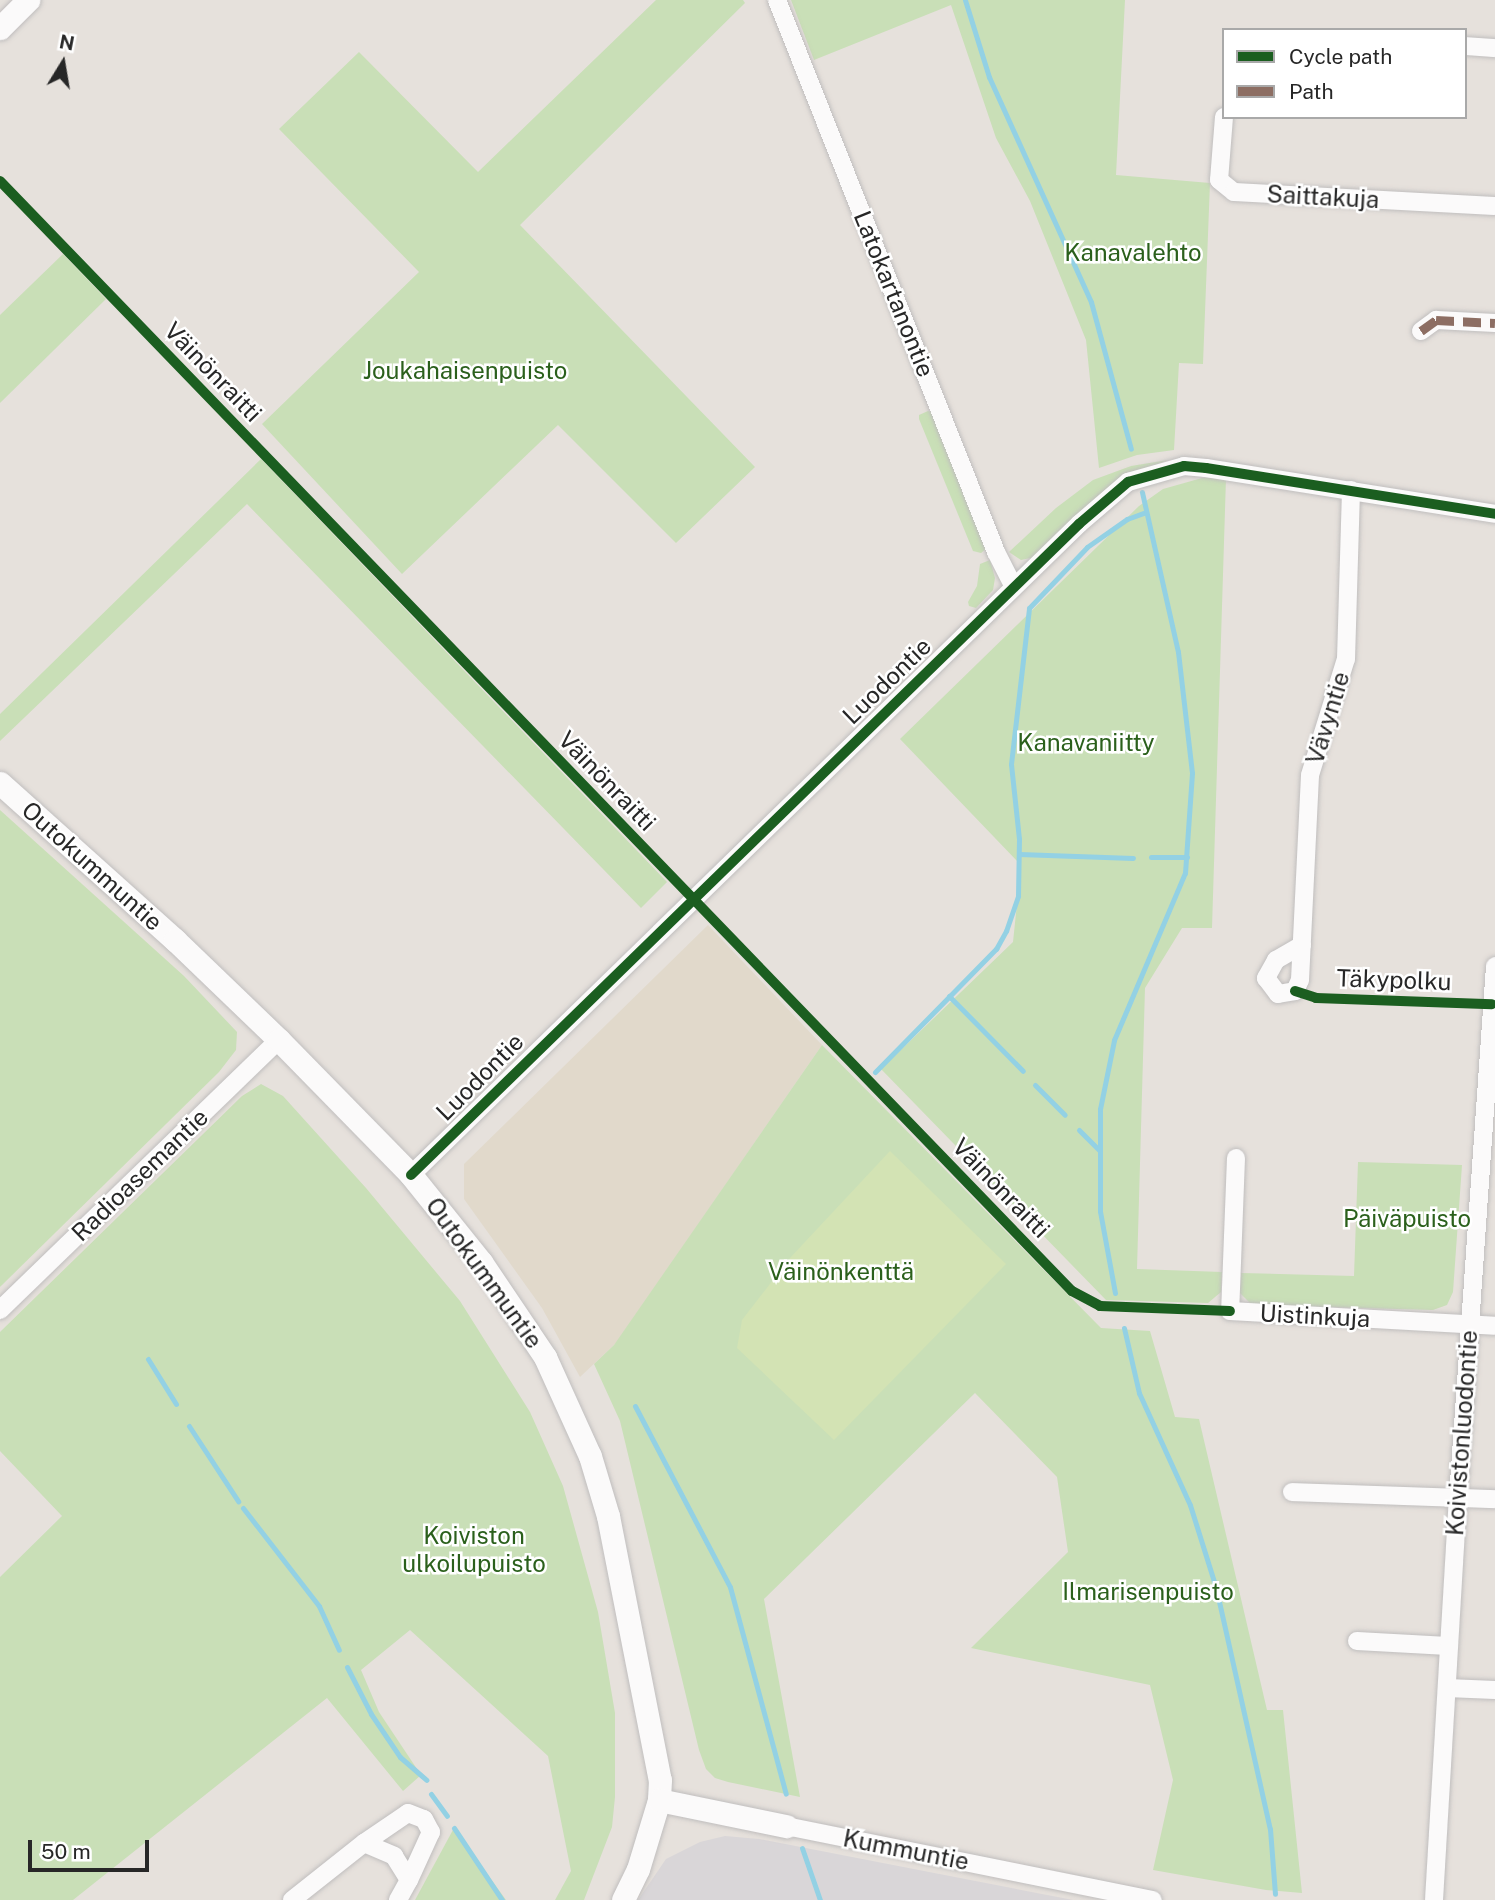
<!DOCTYPE html>
<html>
<head>
<meta charset="utf-8">
<style>
  body { margin:0 }
  #map { position:relative; width:1495px; height:1900px; overflow:hidden; background:#e6e1dc; font-family:"Public Sans",sans-serif }
  div>[style] { position:absolute }
  .industrial>* { inset:0; background:#d9d6d8 }
  .education>* { inset:0; background:#e1d9cb }
  .green>* { inset:0; background:#c9dfb7 }
  .pitch>* { inset:0; background:#d3e3b4 }
  .stream>* { height:5px; margin:-2.5px; padding:0 2.5px; transform-origin:2.5px; border-radius:2.5px; background:#93d1e4 }
  .roads { filter:drop-shadow(0 0 2px #c0bebe) drop-shadow(0 0 2px #c0bebe) }
  .minor>* { height:18px; margin:-9px; padding:0 9px; transform-origin:9px; border-radius:9px; background:#fbfafa }
  .tertiary>* { height:23px; margin:-11.5px; padding:0 11.5px; transform-origin:11.5px; border-radius:11.5px; background:#fbfafa }
  .quiet>* { height:9px; margin-top:-4.5px; transform-origin:0; background:repeating-linear-gradient(90deg,#8d6e63 0 18px,transparent 0 27px) }
  .cycleway>* { height:10px; margin:-5px; padding:0 5px; transform-origin:5px; border-radius:5px; background:#1b5e20 }
  span { translate:-50% -50%; white-space:nowrap; text-align:center; line-height:1.15; -webkit-text-stroke:5px #fff; paint-order:stroke }
  .street-label { font-size:24px; color:#272727 }
  .park-label { font-size:24px; color:#2b601c }
  .legend { position:absolute; left:1222px; top:28px; width:245px; height:91px; box-sizing:border-box; background:#fff; border:2px solid #a9a9a9; margin:0; padding:9px 12px; list-style:none; font-size:21px; color:#272727 }
  .legend li { display:flex; align-items:center; gap:14px; height:35px }
  .legend b { width:35px; border:2px solid #a9a9a9 }
  .north { position:absolute; left:28px; top:28px; width:70px; height:70px; -webkit-text-stroke:5px #fff; paint-order:stroke; rotate:11deg; font-size:19px; font-weight:700; line-height:28px; text-align:center; color:#272727 }
  .north::after { content:''; display:block; margin:auto; width:24px; height:32px; background:#272727; clip-path:polygon(50% 0,100% 100%,50% 72%,0 100%) }
  .scale { position:absolute; left:28px; top:1840px; width:121px; height:32px; box-sizing:border-box; border:4px solid #272727; border-top:0; padding-left:9px; font-size:21px; line-height:24px; white-space:nowrap; color:#272727; -webkit-text-stroke:5px #fff; paint-order:stroke }
</style>
</head>
<body>
<div id="map">
  <div class="industrial">
    <div style="clip-path:polygon(725px 1836px,759px 1839px,1073px 1900px,638px 1900px,666px 1859px,700px 1842px)"></div>
  </div>
  <div class="education">
    <div style="clip-path:polygon(708px 925px,822px 1045px,616px 1343px,580px 1377px,542px 1308px,464px 1199px,464px 1164px)"></div>
  </div>
  <div class="green">
    <div style="clip-path:polygon(656px 0,743px 0,745px 3px,520px 225px,755px 467px,676px 543px,558px 425px,402px 574px,262px 424px,419px 272px,279px 129px,359px 52px,478px 172px)"></div>
    <div style="clip-path:polygon(791px 0,1125px 0,1116px 175px,1210px 183px,1203px 364px,1179px 363px,1174px 450px,1137px 455px,1099px 468px,1086px 340px,1030px 201px,996px 138px,951px 5px,814px 60px)"></div>
    <div style="clip-path:polygon(63px 254px,106px 299px,0 403px,0 315px)"></div>
    <div style="clip-path:polygon(928px 411px,932px 412px,986px 549px,981px 553px,973px 551px,919px 419px,919px 415px)"></div>
    <div style="clip-path:polygon(261px 459px,667px 882px,641px 908px,247px 504px,0 741px,0 714px)"></div>
    <div style="clip-path:polygon(1168px 460px,1117px 480px,1035px 557px,1021px 560px,1009px 552px,1056px 508px,1093px 480px,1131px 466px)"></div>
    <div style="clip-path:polygon(1202px 478px,1226px 478px,1212px 928px,1182px 928px,1145px 988px,1137px 1269px,1222px 1272px,1221px 1292px,1208px 1303px,1106px 1300px,881px 1069px,1013px 942px,1021px 865px,900px 739px,1139px 506px,1163px 489px)"></div>
    <div style="clip-path:polygon(990px 560px,995px 578px,993px 590px,976px 608px,969px 606px,968px 602px,977px 586px,980px 564px)"></div>
    <div style="clip-path:polygon(0 810px,184px 976px,237px 1032px,236px 1050px,219px 1072px,0 1287px)"></div>
    <div style="clip-path:polygon(822px 1045px,1101px 1328px,1150px 1331px,1175px 1417px,1199px 1419px,1267px 1710px,1283px 1710px,1302px 1893px,1266px 1890px,1153px 1870px,1173px 1780px,1150px 1685px,971px 1648px,1068px 1552px,1057px 1477px,975px 1393px,764px 1599px,800px 1797px,728px 1782px,715px 1778px,706px 1769px,699px 1750px,620px 1421px,594px 1364px,614px 1345px)"></div>
    <div style="clip-path:polygon(261px 1084px,283px 1096px,366px 1188px,460px 1301px,530px 1412px,563px 1486px,598px 1612px,615px 1713px,615px 1797px,612px 1827px,584px 1900px,555px 1900px,571px 1871px,548px 1756px,410px 1630px,361px 1670px,379px 1712px,421px 1775px,403px 1791px,327px 1698px,73px 1900px,0 1900px,0 1577px,62px 1516px,0 1451px,0 1332px,242px 1096px)"></div>
    <div style="clip-path:polygon(1358px 1162px,1462px 1165px,1453px 1292px,1447px 1305px,1433px 1310px,1252px 1305px,1240px 1293px,1241px 1273px,1354px 1276px)"></div>
    <div style="clip-path:polygon(454px 1828px,506px 1900px,415px 1900px)"></div>
  </div>
  <div class="pitch">
    <div style="clip-path:polygon(890px 1151px,1006px 1264px,834px 1440px,737px 1348px,742px 1320px,790px 1258px)"></div>
  </div>
  <div class="stream">
    <div style="left:965px;top:0;width:81px;rotate:72.7deg"></div>
    <div style="left:989px;top:77px;width:247px;rotate:65.6deg"></div>
    <div style="left:1091px;top:302px;width:152px;rotate:74.8deg"></div>
    <div style="left:1019px;top:854px;width:114px;rotate:2deg"></div>
    <div style="left:1151px;top:857px;width:36px"></div>
    <div style="left:949px;top:996px;width:105px;rotate:45.4deg"></div>
    <div style="left:875px;top:1072px;width:173px;rotate:-45.5deg"></div>
    <div style="left:996px;top:949px;width:21px;rotate:-61deg"></div>
    <div style="left:1006px;top:931px;width:37px;rotate:-71deg"></div>
    <div style="left:1018px;top:896px;width:57px;rotate:-89deg"></div>
    <div style="left:1019px;top:839px;width:75px;rotate:-96.1deg"></div>
    <div style="left:1011px;top:764px;width:157px;rotate:-83.4deg"></div>
    <div style="left:1029px;top:608px;width:84px;rotate:-46.4deg"></div>
    <div style="left:1087px;top:547px;width:49px;rotate:-35deg"></div>
    <div style="left:1127px;top:519px;width:20px;rotate:-20deg"></div>
    <div style="left:1035px;top:1085px;width:42px;rotate:45deg"></div>
    <div style="left:1079px;top:1130px;width:28px;rotate:45deg"></div>
    <div style="left:1115px;top:1293px;width:83px;rotate:-100.4deg"></div>
    <div style="left:1100px;top:1211px;width:102px;rotate:-90deg"></div>
    <div style="left:1100px;top:1109px;width:70px;rotate:-78.5deg"></div>
    <div style="left:1114px;top:1040px;width:181px;rotate:-67deg"></div>
    <div style="left:1185px;top:873px;width:100px;rotate:-86deg"></div>
    <div style="left:1192px;top:773px;width:122px;rotate:-96.6deg"></div>
    <div style="left:1178px;top:652px;width:164px;rotate:-102.7deg"></div>
    <div style="left:1124px;top:1328px;width:67px;rotate:77deg"></div>
    <div style="left:1139px;top:1393px;width:123px;rotate:65.5deg"></div>
    <div style="left:1190px;top:1505px;width:87px;rotate:72.6deg"></div>
    <div style="left:1216px;top:1588px;width:247px;rotate:77.4deg"></div>
    <div style="left:1270px;top:1829px;width:65px;rotate:85.6deg"></div>
    <div style="left:148px;top:1359px;width:53px;rotate:58.1deg"></div>
    <div style="left:635px;top:1406px;width:204px;rotate:62.3deg"></div>
    <div style="left:730px;top:1587px;width:214px;rotate:74.9deg"></div>
    <div style="left:189px;top:1426px;width:90px;rotate:56.8deg"></div>
    <div style="left:243px;top:1508px;width:124px;rotate:52.2deg"></div>
    <div style="left:319px;top:1606px;width:48px;rotate:65.6deg"></div>
    <div style="left:347px;top:1667px;width:53px;rotate:62.9deg"></div>
    <div style="left:371px;top:1714px;width:52px;rotate:56deg"></div>
    <div style="left:400px;top:1757px;width:35px;rotate:41deg"></div>
    <div style="left:431px;top:1794px;width:27px;rotate:54deg"></div>
    <div style="left:454px;top:1828px;width:87px;rotate:56.3deg"></div>
    <div style="left:802px;top:1848px;width:55px;rotate:70.9deg"></div>
  </div>
  <div class="roads">
    <div class="minor">
      <div style="left:777px;top:0;width:594px;rotate:68.36deg"></div>
      <div style="left:996px;top:552px;width:39px;rotate:63deg"></div>
      <div style="left:1465px;top:46px;width:30px;rotate:4deg"></div>
      <div style="left:1224px;top:117px;width:63px;rotate:94.5deg"></div>
      <div style="left:1219px;top:180px;width:19px;rotate:39deg"></div>
      <div style="left:1234px;top:192px;width:261px;rotate:3.1deg"></div>
      <div style="left:1421px;top:331px;width:19px;rotate:-36deg"></div>
      <div style="left:1436px;top:320px;width:59px;rotate:2.9deg"></div>
      <div style="left:1302px;top:945px;width:30px;rotate:150deg"></div>
      <div style="left:1276px;top:960px;width:21px;rotate:119deg"></div>
      <div style="left:1266px;top:978px;width:20px;rotate:53deg"></div>
      <div style="left:1278px;top:994px;width:17px;rotate:-10deg"></div>
      <div style="left:1295px;top:991px;width:12px;rotate:-66deg"></div>
      <div style="left:1300px;top:980px;width:205px;rotate:-87.2deg"></div>
      <div style="left:1310px;top:775px;width:121px;rotate:-72.8deg"></div>
      <div style="left:1346px;top:659px;width:169px;rotate:-88.3deg"></div>
      <div style="left:1236px;top:1158px;width:153px;rotate:92.2deg"></div>
      <div style="left:1230px;top:1311px;width:265px;rotate:3.2deg"></div>
      <div style="left:411px;top:1175px;width:933px;rotate:-44.26deg"></div>
      <div style="left:1079px;top:524px;width:65px;rotate:-40.6deg"></div>
      <div style="left:1128px;top:482px;width:58px;rotate:-15.9deg"></div>
      <div style="left:1184px;top:466px;width:22px;rotate:5deg"></div>
      <div style="left:1206px;top:468px;width:293px;rotate:9deg"></div>
      <div style="left:0;top:1310px;width:388px;rotate:-44.1deg"></div>
      <div style="left:1292px;top:1492px;width:203px;rotate:2deg"></div>
      <div style="left:1357px;top:1641px;width:91px;rotate:3.1deg"></div>
      <div style="left:1447px;top:1688px;width:48px;rotate:2.4deg"></div>
      <div style="left:786px;top:1826px;width:374px;rotate:11.4deg"></div>
      <div style="left:364px;top:1843px;width:33px;rotate:23deg"></div>
      <div style="left:394px;top:1856px;width:28px;rotate:58deg"></div>
      <div style="left:409px;top:1880px;width:23px;rotate:119deg"></div>
      <div style="left:292px;top:1900px;width:92px;rotate:-38.4deg"></div>
      <div style="left:364px;top:1843px;width:53px;rotate:-34.3deg"></div>
      <div style="left:408px;top:1813px;width:17px;rotate:21deg"></div>
      <div style="left:424px;top:1819px;width:15px;rotate:62deg"></div>
      <div style="left:431px;top:1832px;width:53px;rotate:114.6deg"></div>
      <div style="left:1434px;top:1900px;width:404px;rotate:-86.6deg"></div>
      <div style="left:1458px;top:1497px;width:532px;rotate:-86.01deg"></div>
    </div>
    <div class="tertiary">
      <div style="left:0;top:28px;width:40px;rotate:-45deg"></div>
      <div style="left:0;top:783px;width:235px;rotate:41.9deg"></div>
      <div style="left:175px;top:940px;width:144px;rotate:43.9deg"></div>
      <div style="left:279px;top:1040px;width:189px;rotate:45.6deg"></div>
      <div style="left:411px;top:1175px;width:112px;rotate:51.2deg"></div>
      <div style="left:481px;top:1262px;width:115px;rotate:56deg"></div>
      <div style="left:545px;top:1357px;width:109px;rotate:65.6deg"></div>
      <div style="left:590px;top:1456px;width:63px;rotate:73.3deg"></div>
      <div style="left:608px;top:1516px;width:269px;rotate:78.9deg"></div>
      <div style="left:660px;top:1780px;width:20px;rotate:93deg"></div>
      <div style="left:659px;top:1800px;width:72px;rotate:106.9deg"></div>
      <div style="left:638px;top:1869px;width:34px;rotate:116deg"></div>
      <div style="left:659px;top:1800px;width:130px;rotate:11.6deg"></div>
    </div>
  </div>
  <div class="quiet">
    <div style="left:1421px;top:331px;width:19px;rotate:-36deg"></div>
    <div style="left:1436px;top:320px;width:59px;rotate:2.9deg"></div>
  </div>
  <div class="cycleway">
    <div style="left:0;top:181px;width:1543px;rotate:46deg"></div>
    <div style="left:1072px;top:1291px;width:32px;rotate:28deg"></div>
    <div style="left:1100px;top:1306px;width:130px;rotate:2.2deg"></div>
    <div style="left:1295px;top:991px;width:22px;rotate:18deg"></div>
    <div style="left:1316px;top:998px;width:176px;rotate:2deg"></div>
    <div style="left:411px;top:1175px;width:933px;rotate:-44.26deg"></div>
    <div style="left:1079px;top:524px;width:65px;rotate:-40.6deg"></div>
    <div style="left:1128px;top:482px;width:58px;rotate:-15.9deg"></div>
    <div style="left:1184px;top:466px;width:22px;rotate:5deg"></div>
    <div style="left:1206px;top:468px;width:293px;rotate:9deg"></div>
  </div>
  <div class="street-label">
    <span style="left:1323px;top:197px;rotate:3deg">Saittakuja</span>
    <span style="left:894px;top:294px;rotate:68deg">Latokartanontie</span>
    <span style="left:213px;top:372px;rotate:46deg">Väinönraitti</span>
    <span style="left:887px;top:681px;rotate:-44deg">Luodontie</span>
    <span style="left:1328px;top:718px;rotate:-73deg">Vävyntie</span>
    <span style="left:607px;top:781px;rotate:46deg">Väinönraitti</span>
    <span style="left:92px;top:866px;rotate:42deg">Outokummuntie</span>
    <span style="left:1394px;top:980px;rotate:2deg">Täkypolku</span>
    <span style="left:480px;top:1077px;rotate:-45deg">Luodontie</span>
    <span style="left:140px;top:1175px;rotate:-44deg">Radioasemantie</span>
    <span style="left:1001px;top:1188px;rotate:46deg">Väinönraitti</span>
    <span style="left:484px;top:1273px;rotate:54deg">Outokummuntie</span>
    <span style="left:1315px;top:1316px;rotate:3deg">Uistinkuja</span>
    <span style="left:1462px;top:1433px;rotate:-86deg">Koivistonluodontie</span>
    <span style="left:906px;top:1850px;rotate:11deg">Kummuntie</span>
  </div>
  <div class="park-label">
    <span style="left:1133px;top:253px">Kanavalehto</span>
    <span style="left:465px;top:371px">Joukahaisenpuisto</span>
    <span style="left:1086px;top:743px">Kanavaniitty</span>
    <span style="left:1407px;top:1219px">Päiväpuisto</span>
    <span style="left:841px;top:1272px">Väinönkenttä</span>
    <span style="left:474px;top:1550px">Koiviston<br>ulkoilupuisto</span>
    <span style="left:1148px;top:1592px">Ilmarisenpuisto</span>
  </div>
  <ul class="legend">
  <li><b style="height:9px;background:#1b5e20"></b>Cycle path</li>
  <li><b style="height:9px;background:#8d6e63"></b>Path</li>
  </ul>
  <div class="north">N</div>
  <div class="scale">50 m</div>
</div>
</body>
</html>
